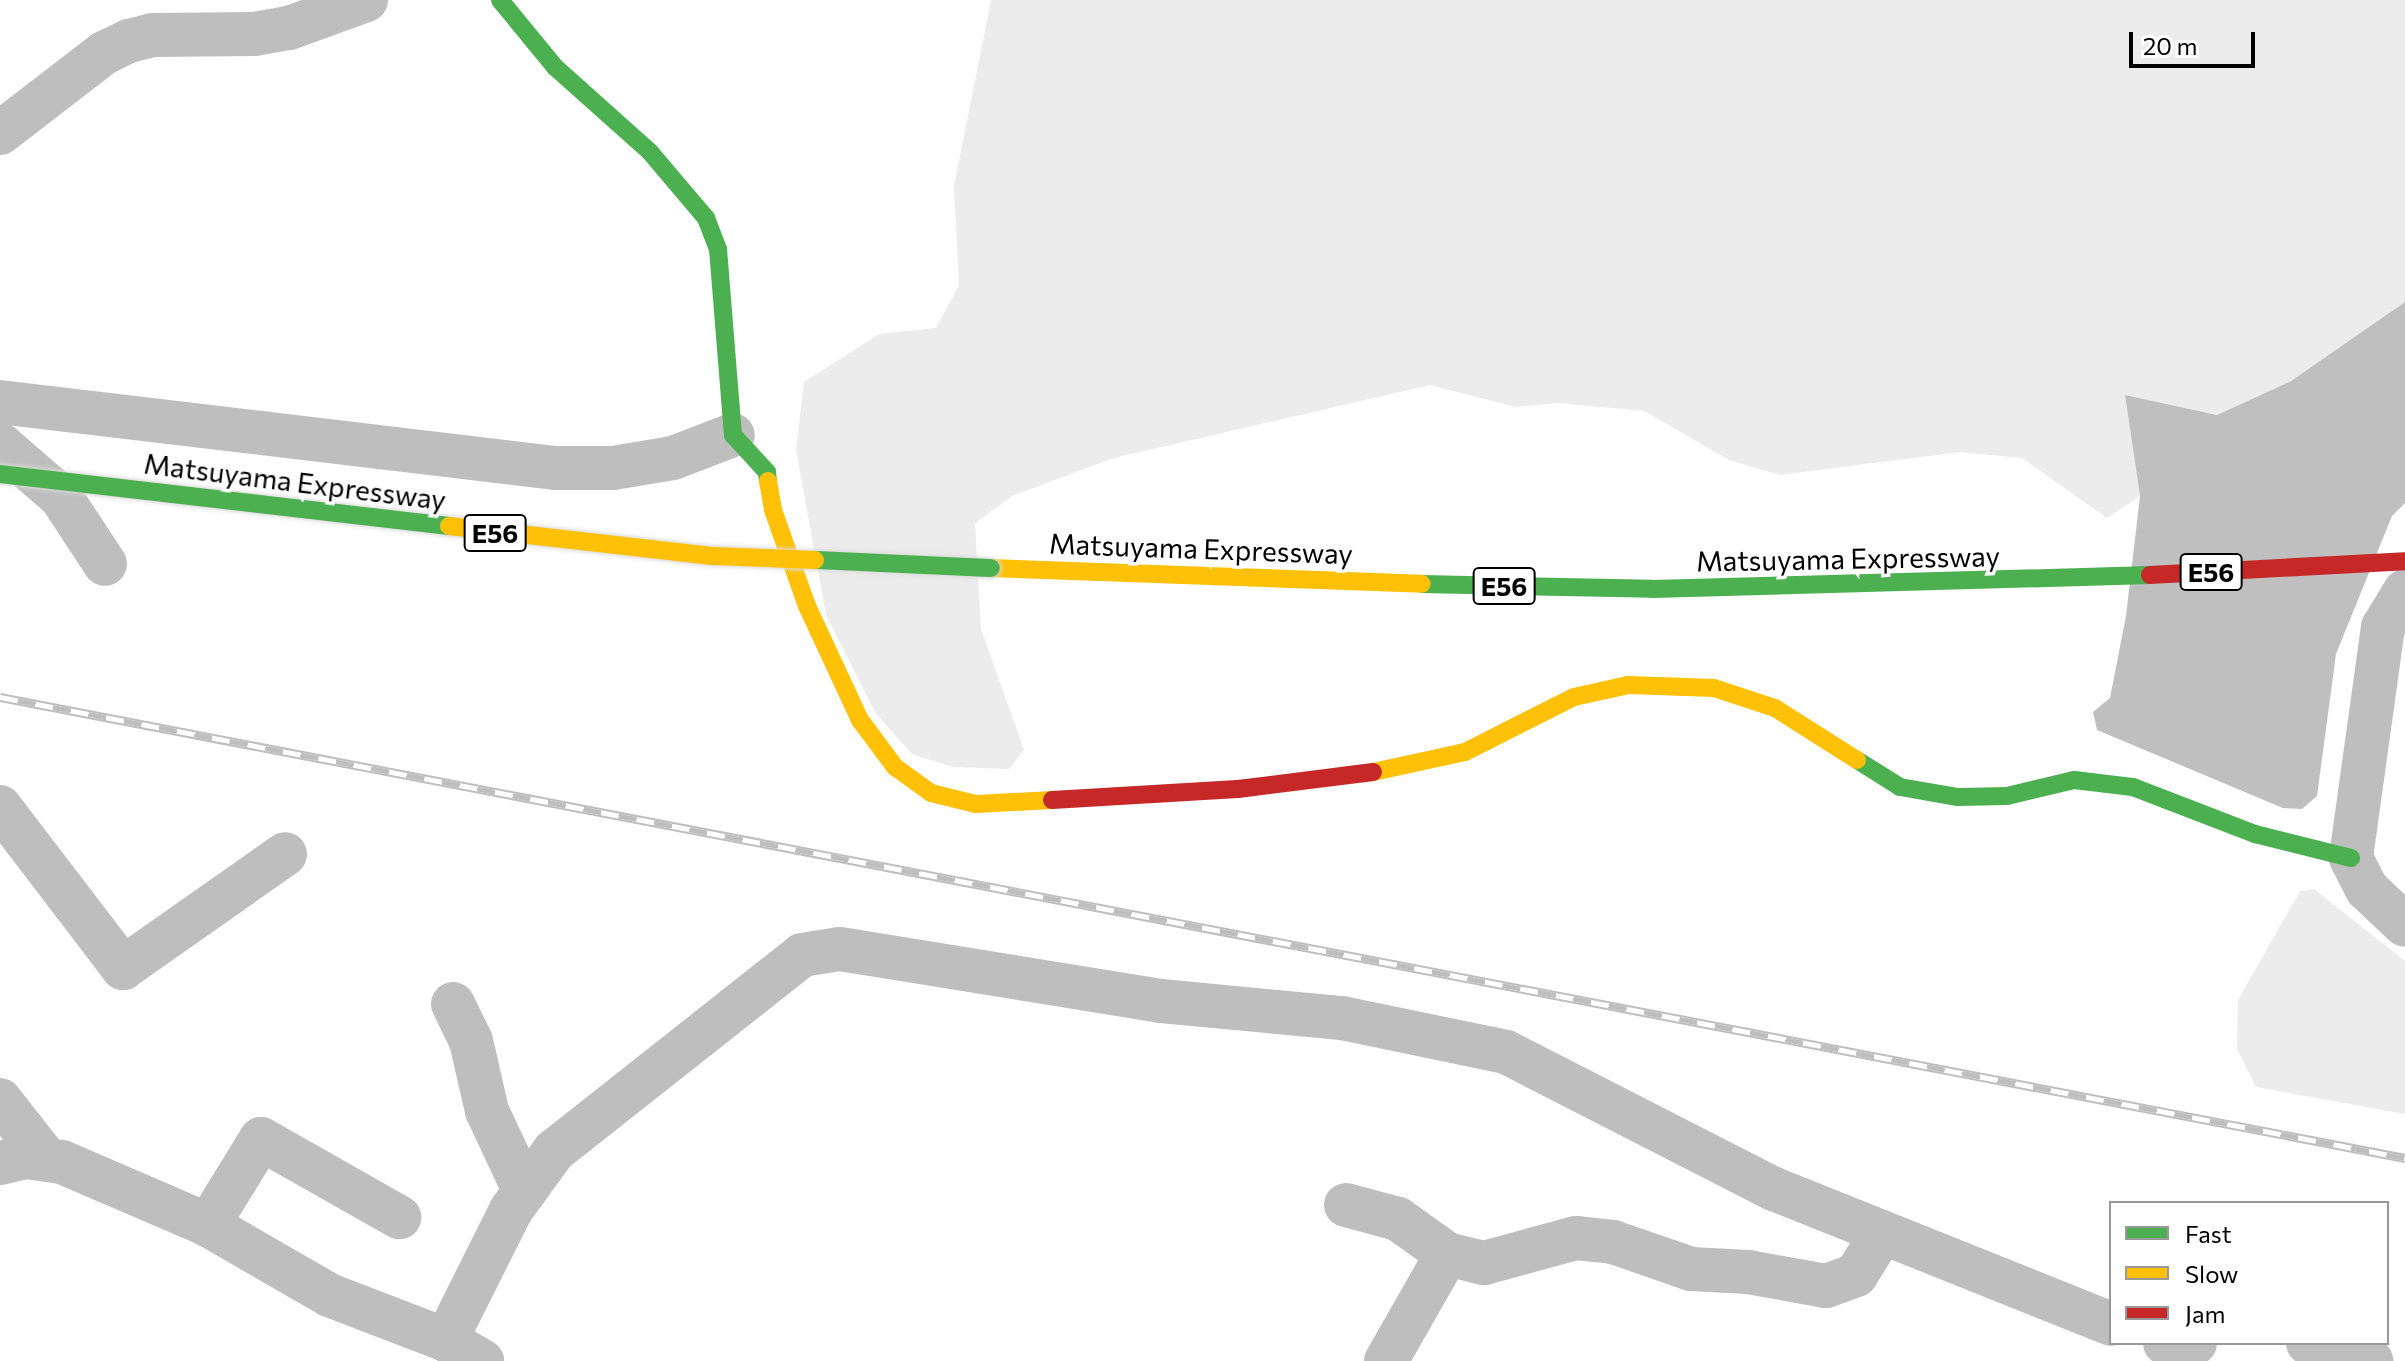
<!DOCTYPE html>
<html>
<head>
<meta charset="utf-8">
<style>
  body { margin:0 }
  #map { position:relative; width:2405px; height:1361px; overflow:hidden; background:#fff; font-family:Commissioner,sans-serif }
  div>[style] { position:absolute }
  .green>* { inset:0; background:#ececec }
  .water>* { inset:0; background:#bfbfbf }
  .street>* { height:44px; margin:-22px; padding:0 22px; transform-origin:22px; border-radius:22px; background:#bebebe }
  .fast>* { height:18px; margin:-9px; padding:0 9px; transform-origin:9px; border-radius:9px; background:#4caf50 }
  .slow>* { height:18px; margin:-9px; padding:0 9px; transform-origin:9px; border-radius:9px; background:#ffc107 }
  .jam>* { height:18px; margin:-9px; padding:0 9px; transform-origin:9px; border-radius:9px; background:#c62828 }
  .rail>* { height:9px; margin-top:-4.5px; transform-origin:0; background:repeating-linear-gradient(90deg,#fff 0 18px,#bebebe 0 36px); box-sizing:border-box; border-block:2px solid #bebebe }
  .bridges { filter:drop-shadow(0 0 2px #dbdbdb) drop-shadow(0 0 2px #dbdbdb) }
  .fast-bridge>* { height:18px; margin:-9px; padding:0 9px; transform-origin:9px; border-radius:9px; background:#4caf50 }
  .slow-bridge>* { height:18px; margin:-9px; padding:0 9px; transform-origin:9px; border-radius:9px; background:#ffc107 }
  span { translate:-50% -50%; white-space:nowrap; text-align:center; line-height:1.15; -webkit-text-stroke:7px #fff; paint-order:stroke }
  .shield-label span { padding:2px 6px; background:#fff; border:2px solid; border-radius:6px; -webkit-text-stroke-width:0 }
  .shield-label { font-size:26px; color:#000; font-weight:700 }
  .street-label { font-size:28px; color:#000 }
  .legend { position:absolute; left:2109px; top:1201px; width:280px; height:144px; box-sizing:border-box; background:#fff; border:2px solid #999; margin:0; padding:10px 14px; list-style:none; font-size:24px; color:#000 }
  .legend li { display:flex; align-items:center; gap:16px; height:40px }
  .legend b { width:40px; border:2px solid #999 }
  .scale { position:absolute; left:2129px; top:32px; width:126px; height:36px; box-sizing:border-box; border:4px solid #000; border-top:0; padding-left:10px; font-size:24px; line-height:28px; white-space:nowrap; color:#000; -webkit-text-stroke:6px #fff; paint-order:stroke }
</style>
</head>
<body>
<div id="map">
  <div class="green">
    <div style="clip-path:polygon(991px 0,2405px 0,2405px 302px,2291px 381px,2217px 415px,2125px 395px,2140px 496px,2107px 518px,2022px 458px,1960px 452px,1780px 475px,1729px 460px,1644px 411px,1558px 403px,1516px 407px,1430px 385px,1114px 458px,1014px 495px,975px 523px,981px 629px,1024px 750px,1009px 769px,954px 767px,913px 755px,876px 714px,826px 615px,796px 450px,804px 382px,879px 334px,936px 328px,959px 285px,954px 185px)"></div>
    <div style="clip-path:polygon(2314px 889px,2405px 961px,2405px 1114px,2256px 1087px,2237px 1049px,2238px 1000px,2300px 891px)"></div>
  </div>
  <div class="water">
    <div style="clip-path:polygon(2405px 302px,2405px 503px,2392px 516px,2336px 654px,2317px 796px,2302px 809px,2283px 808px,2097px 730px,2093px 712px,2110px 698px,2126px 616px,2140px 496px,2125px 395px,2217px 415px,2291px 381px)"></div>
  </div>
  <div class="street">
    <div style="left:0;top:133px;width:131px;rotate:-37.6deg"></div>
    <div style="left:104px;top:53px;width:28px;rotate:-26deg"></div>
    <div style="left:129px;top:41px;width:25px;rotate:-14deg"></div>
    <div style="left:153px;top:35px;width:101px;rotate:-0.6deg"></div>
    <div style="left:254px;top:34px;width:36px;rotate:-10deg"></div>
    <div style="left:289px;top:28px;width:82px;rotate:-20deg"></div>
    <div style="left:0;top:402px;width:559px;rotate:6.78deg"></div>
    <div style="left:555px;top:468px;width:58px"></div>
    <div style="left:613px;top:468px;width:61px;rotate:-9.5deg"></div>
    <div style="left:673px;top:458px;width:64px;rotate:-21deg"></div>
    <div style="left:0;top:444px;width:81px;rotate:41deg"></div>
    <div style="left:61px;top:497px;width:80px;rotate:56.7deg"></div>
    <div style="left:2405px;top:591px;width:42px;rotate:121.4deg"></div>
    <div style="left:2383px;top:627px;width:233px;rotate:97.9deg"></div>
    <div style="left:2351px;top:858px;width:35px;rotate:63deg"></div>
    <div style="left:2367px;top:889px;width:52px;rotate:43.5deg"></div>
    <div style="left:0;top:807px;width:203px;rotate:52.6deg"></div>
    <div style="left:123px;top:968px;width:198px;rotate:-35.1deg"></div>
    <div style="left:453px;top:1004px;width:41px;rotate:64.1deg"></div>
    <div style="left:471px;top:1041px;width:72px;rotate:77.1deg"></div>
    <div style="left:487px;top:1111px;width:89px;rotate:64.9deg"></div>
    <div style="left:0;top:1100px;width:76px;rotate:51.9deg"></div>
    <div style="left:0;top:1163px;width:27px;rotate:-13deg"></div>
    <div style="left:26px;top:1157px;width:36px;rotate:8deg"></div>
    <div style="left:62px;top:1162px;width:159px;rotate:23.3deg"></div>
    <div style="left:208px;top:1225px;width:140px;rotate:30deg"></div>
    <div style="left:329px;top:1295px;width:125px;rotate:21deg"></div>
    <div style="left:446px;top:1340px;width:42px;rotate:30.3deg"></div>
    <div style="left:1346px;top:1205px;width:54px;rotate:15.1deg"></div>
    <div style="left:1398px;top:1219px;width:60px;rotate:35.5deg"></div>
    <div style="left:1447px;top:1254px;width:38px;rotate:14deg"></div>
    <div style="left:1484px;top:1263px;width:95px;rotate:-15.2deg"></div>
    <div style="left:1576px;top:1238px;width:37px;rotate:6deg"></div>
    <div style="left:1613px;top:1242px;width:83px;rotate:19.1deg"></div>
    <div style="left:1691px;top:1269px;width:57px;rotate:3deg"></div>
    <div style="left:1748px;top:1272px;width:79px;rotate:10.2deg"></div>
    <div style="left:1826px;top:1286px;width:32px;rotate:-20deg"></div>
    <div style="left:1856px;top:1275px;width:47px;rotate:-58deg"></div>
    <div style="left:208px;top:1225px;width:101px;rotate:-58.4deg"></div>
    <div style="left:261px;top:1139px;width:159px;rotate:29.5deg"></div>
    <div style="left:446px;top:1340px;width:145px;rotate:-63.4deg"></div>
    <div style="left:511px;top:1210px;width:73px;rotate:-53.9deg"></div>
    <div style="left:554px;top:1151px;width:316px;rotate:-38.3deg"></div>
    <div style="left:802px;top:955px;width:38px;rotate:-9deg"></div>
    <div style="left:840px;top:949px;width:325px;rotate:9.2deg"></div>
    <div style="left:1161px;top:1001px;width:182px;rotate:5.4deg"></div>
    <div style="left:1342px;top:1018px;width:167px;rotate:11.7deg"></div>
    <div style="left:1506px;top:1052px;width:301px;rotate:27.1deg"></div>
    <div style="left:1774px;top:1189px;width:363px;rotate:21.8deg"></div>
    <div style="left:2165px;top:1343px;width:30px"></div>
    <div style="left:2308px;top:1343px;width:66px;rotate:15.9deg"></div>
    <div style="left:1386px;top:1361px;width:123px;rotate:-60.3deg"></div>
  </div>
  <div class="fast">
    <div style="left:500px;top:0;width:87px;rotate:50.6deg"></div>
    <div style="left:555px;top:67px;width:127px;rotate:41.8deg"></div>
    <div style="left:650px;top:152px;width:87px;rotate:49.7deg"></div>
    <div style="left:706px;top:218px;width:33px;rotate:69deg"></div>
    <div style="left:718px;top:249px;width:187px;rotate:85.4deg"></div>
    <div style="left:733px;top:435px;width:50px;rotate:47.4deg"></div>
    <div style="left:767px;top:472px;width:9px;rotate:84deg"></div>
    <div style="left:1422px;top:584px;width:230px;rotate:1.2deg"></div>
    <div style="left:1652px;top:589px;width:498px;rotate:-1.6deg"></div>
    <div style="left:1857px;top:760px;width:51px;rotate:32.1deg"></div>
    <div style="left:1900px;top:787px;width:59px;rotate:9.8deg"></div>
    <div style="left:1958px;top:797px;width:49px;rotate:-1.2deg"></div>
    <div style="left:2007px;top:796px;width:69px;rotate:-13.4deg"></div>
    <div style="left:2074px;top:780px;width:59px;rotate:6.8deg"></div>
    <div style="left:2133px;top:787px;width:131px;rotate:21.1deg"></div>
    <div style="left:2255px;top:834px;width:99px;rotate:14deg"></div>
  </div>
  <div class="slow">
    <div style="left:768px;top:481px;width:29px;rotate:80deg"></div>
    <div style="left:773px;top:510px;width:102px;rotate:70.5deg"></div>
    <div style="left:807px;top:606px;width:126px;rotate:65.1deg"></div>
    <div style="left:860px;top:720px;width:59px;rotate:53.3deg"></div>
    <div style="left:895px;top:767px;width:44px;rotate:35.8deg"></div>
    <div style="left:931px;top:793px;width:46px;rotate:13.7deg"></div>
    <div style="left:976px;top:804px;width:76px;rotate:-3deg"></div>
    <div style="left:991px;top:568px;width:431px;rotate:2.1deg"></div>
    <div style="left:1373px;top:772px;width:94px;rotate:-12.3deg"></div>
    <div style="left:1465px;top:752px;width:122px;rotate:-26.8deg"></div>
    <div style="left:1574px;top:697px;width:55px;rotate:-12.5deg"></div>
    <div style="left:1628px;top:685px;width:86px;rotate:2deg"></div>
    <div style="left:1714px;top:688px;width:64px;rotate:18.2deg"></div>
    <div style="left:1775px;top:708px;width:97px;rotate:32.4deg"></div>
  </div>
  <div class="jam">
    <div style="left:2150px;top:575px;width:255px;rotate:-3.1deg"></div>
    <div style="left:1052px;top:800px;width:186px;rotate:-3.4deg"></div>
    <div style="left:1238px;top:789px;width:136px;rotate:-7.2deg"></div>
  </div>
  <div class="rail">
    <div style="left:0;top:697px;width:2449px;rotate:10.85deg"></div>
  </div>
  <div class="bridges">
    <div class="fast-bridge">
      <div style="left:0;top:474px;width:452px;rotate:6.6deg"></div>
      <div style="left:815px;top:560px;width:176px;rotate:2.6deg"></div>
    </div>
    <div class="slow-bridge">
      <div style="left:449px;top:526px;width:267px;rotate:6.5deg"></div>
      <div style="left:714px;top:556px;width:101px;rotate:2.3deg"></div>
    </div>
  </div>
  <div class="shield-label">
    <span style="left:495px;top:533px">E56</span>
    <span style="left:2211px;top:572px">E56</span>
    <span style="left:1504px;top:586px">E56</span>
  </div>
  <div class="street-label">
    <span style="left:295px;top:481px;rotate:7deg">Matsuyama Expressway</span>
    <span style="left:1201px;top:548px;rotate:2deg">Matsuyama Expressway</span>
    <span style="left:1848px;top:558px;rotate:-1deg">Matsuyama Expressway</span>
  </div>
  <ul class="legend">
  <li><b style="height:10px;background:#4caf50"></b>Fast</li>
  <li><b style="height:10px;background:#ffc107"></b>Slow</li>
  <li><b style="height:10px;background:#c62828"></b>Jam</li>
  </ul>
  <div class="scale">20 m</div>
</div>
</body>
</html>
